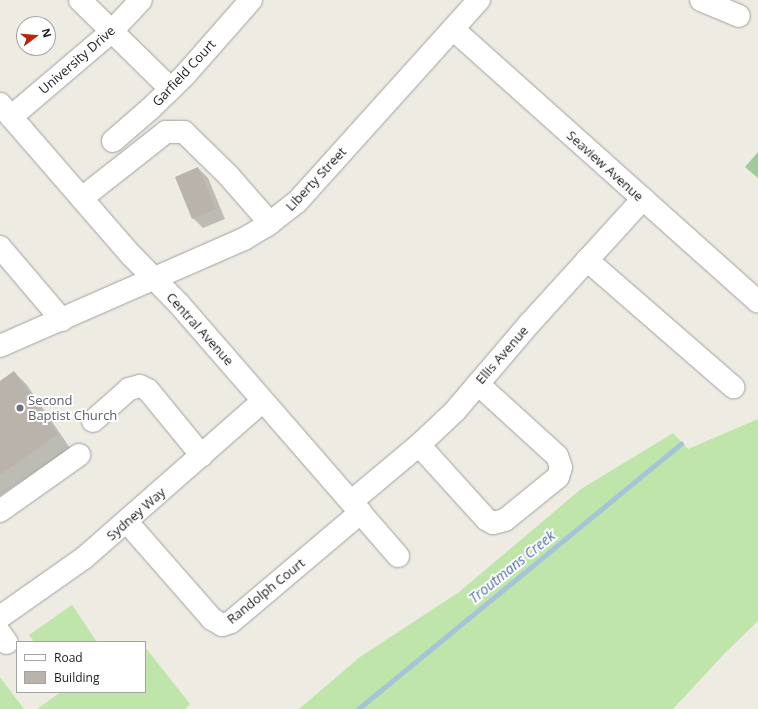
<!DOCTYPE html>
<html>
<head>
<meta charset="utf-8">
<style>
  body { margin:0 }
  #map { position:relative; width:758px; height:709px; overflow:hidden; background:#edebe2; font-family:"Open Sans",sans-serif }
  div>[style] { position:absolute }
  .grass>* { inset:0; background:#bfe5aa }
  .forest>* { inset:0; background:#a0ca99 }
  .shadow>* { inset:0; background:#0003 }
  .stream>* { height:5px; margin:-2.5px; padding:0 2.5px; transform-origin:2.5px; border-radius:2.5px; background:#a4c5d8 }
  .building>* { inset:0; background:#b9b3ac }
  .roads { filter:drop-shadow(0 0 1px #a0a0a0) drop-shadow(0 0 1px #a0a0a0) }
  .minor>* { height:22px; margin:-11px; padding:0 11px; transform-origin:11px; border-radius:11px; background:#fff }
  .dots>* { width:11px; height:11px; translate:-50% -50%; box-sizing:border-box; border:2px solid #fff; border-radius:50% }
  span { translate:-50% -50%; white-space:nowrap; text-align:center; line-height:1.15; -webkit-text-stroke:4px #fff; paint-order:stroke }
  .street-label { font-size:13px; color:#1c1c1c }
  .worship-label { font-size:13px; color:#5b616d }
  .left { translate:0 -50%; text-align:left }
  .water-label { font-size:14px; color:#4f6ea5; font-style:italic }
  .legend { position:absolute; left:16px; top:641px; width:130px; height:52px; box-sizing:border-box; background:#fff; border:1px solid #a4a4a4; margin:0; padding:5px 7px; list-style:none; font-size:12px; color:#1c1c1c }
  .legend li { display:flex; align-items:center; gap:8px; height:20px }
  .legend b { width:20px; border:1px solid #a4a4a4 }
  .north { position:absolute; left:16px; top:16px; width:40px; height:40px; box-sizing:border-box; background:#fff; border:1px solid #a4a4a4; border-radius:50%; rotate:74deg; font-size:11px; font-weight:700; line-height:16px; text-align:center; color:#1c1c1c }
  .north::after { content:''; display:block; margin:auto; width:14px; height:18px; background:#bc240c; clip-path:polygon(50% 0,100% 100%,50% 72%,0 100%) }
</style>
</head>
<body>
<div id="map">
  <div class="grass">
    <div style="clip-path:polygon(758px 419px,758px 621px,724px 654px,673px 709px,299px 709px,360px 657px,459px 592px,581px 489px,673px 433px,688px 449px)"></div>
    <div style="clip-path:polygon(72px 605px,97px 642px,34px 642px,29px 635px)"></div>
    <div style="clip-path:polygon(145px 647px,190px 704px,185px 709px,37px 709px,61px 692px,145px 692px)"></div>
    <div style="clip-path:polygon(0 677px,24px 709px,0 709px)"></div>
  </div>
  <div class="forest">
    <div style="clip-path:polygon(758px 152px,758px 178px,745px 167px)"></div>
  </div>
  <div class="shadow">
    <div style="clip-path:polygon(198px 168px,208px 178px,225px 219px,203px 228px,193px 218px)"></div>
    <div style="clip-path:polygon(14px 372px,27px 385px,70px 448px,0 496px,0 382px)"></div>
  </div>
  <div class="stream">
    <div style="left:358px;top:709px;width:418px;rotate:-39.4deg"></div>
  </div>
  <div class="building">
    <div style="clip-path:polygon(198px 167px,216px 209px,192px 219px,175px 177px)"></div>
    <div style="clip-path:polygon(14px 371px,58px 434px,0 475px,0 381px)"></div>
  </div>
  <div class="roads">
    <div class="minor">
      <div style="left:80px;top:0;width:127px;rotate:44.4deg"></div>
      <div style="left:701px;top:0;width:41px;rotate:22.8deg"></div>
      <div style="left:453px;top:29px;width:409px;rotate:41.8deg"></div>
      <div style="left:0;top:104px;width:200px;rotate:49.1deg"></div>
      <div style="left:131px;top:255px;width:69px;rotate:45.6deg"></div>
      <div style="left:179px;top:304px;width:334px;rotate:49deg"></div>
      <div style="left:11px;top:117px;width:133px;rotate:-40.4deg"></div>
      <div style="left:112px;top:31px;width:42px;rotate:-46.9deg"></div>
      <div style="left:113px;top:141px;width:49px;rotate:-40.9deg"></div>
      <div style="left:150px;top:109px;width:49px;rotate:-44.2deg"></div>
      <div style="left:185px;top:75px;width:100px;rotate:-48.7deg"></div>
      <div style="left:82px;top:198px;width:107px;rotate:-38.2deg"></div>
      <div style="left:166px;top:132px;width:18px"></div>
      <div style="left:184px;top:132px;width:62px;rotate:44.3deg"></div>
      <div style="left:228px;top:175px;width:64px;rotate:48.8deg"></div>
      <div style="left:0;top:247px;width:96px;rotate:49.7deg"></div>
      <div style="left:587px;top:260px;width:194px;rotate:41deg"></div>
      <div style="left:0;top:346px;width:266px;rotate:-23.7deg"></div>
      <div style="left:244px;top:239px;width:26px;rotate:-31deg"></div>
      <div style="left:266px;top:226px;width:39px;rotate:-38deg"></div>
      <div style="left:297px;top:202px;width:272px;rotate:-48deg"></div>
      <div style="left:93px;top:421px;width:48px;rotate:-41.6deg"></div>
      <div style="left:129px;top:389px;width:11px;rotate:-15deg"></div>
      <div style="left:140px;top:386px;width:9px;rotate:27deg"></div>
      <div style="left:148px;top:390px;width:85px;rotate:50.7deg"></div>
      <div style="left:419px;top:445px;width:100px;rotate:47.8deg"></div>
      <div style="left:486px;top:519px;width:8px;rotate:30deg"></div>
      <div style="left:493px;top:523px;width:12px;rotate:-14deg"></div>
      <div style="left:505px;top:520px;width:68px;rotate:-39.1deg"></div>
      <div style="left:558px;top:477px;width:10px;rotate:-73deg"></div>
      <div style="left:561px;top:467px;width:12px;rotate:-110deg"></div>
      <div style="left:557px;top:456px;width:107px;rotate:-137.7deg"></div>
      <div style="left:352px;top:501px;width:87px;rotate:-39.9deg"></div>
      <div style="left:419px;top:445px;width:50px;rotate:-43.4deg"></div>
      <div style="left:455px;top:411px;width:116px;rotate:-49.6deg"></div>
      <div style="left:530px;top:323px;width:168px;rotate:-47.7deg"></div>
      <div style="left:0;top:511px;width:97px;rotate:-35.3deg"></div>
      <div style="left:127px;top:522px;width:129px;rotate:48.8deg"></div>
      <div style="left:212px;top:619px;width:12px;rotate:31deg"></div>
      <div style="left:222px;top:625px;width:9px;rotate:-18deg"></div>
      <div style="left:231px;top:622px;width:170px;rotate:-40.2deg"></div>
      <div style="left:0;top:617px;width:103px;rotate:-35.1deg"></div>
      <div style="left:84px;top:558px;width:238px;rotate:-41.3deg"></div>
      <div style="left:0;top:633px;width:12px;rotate:55deg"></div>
    </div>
  </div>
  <div class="dots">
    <div style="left:20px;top:408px;background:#6b7280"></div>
  </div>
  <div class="street-label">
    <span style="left:77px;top:60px;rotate:-41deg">University Drive</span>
    <span style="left:184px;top:73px;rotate:-47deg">Garfield Court</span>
    <span style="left:605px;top:166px;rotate:42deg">Seaview Avenue</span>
    <span style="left:316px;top:179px;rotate:-47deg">Liberty Street</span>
    <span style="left:200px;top:329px;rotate:48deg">Central Avenue</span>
    <span style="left:502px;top:355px;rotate:-49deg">Ellis Avenue</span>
    <span style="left:136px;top:514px;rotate:-41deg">Sydney Way</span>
    <span style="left:266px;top:591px;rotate:-39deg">Randolph Court</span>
  </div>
  <div class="worship-label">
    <span class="left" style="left:28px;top:408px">Second<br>Baptist Church</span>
  </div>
  <div class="water-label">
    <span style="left:512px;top:567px;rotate:-39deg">Troutmans Creek</span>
  </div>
  <ul class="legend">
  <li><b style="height:5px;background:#fff"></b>Road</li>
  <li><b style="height:11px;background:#b9b3ac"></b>Building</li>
  </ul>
  <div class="north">N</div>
</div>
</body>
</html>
